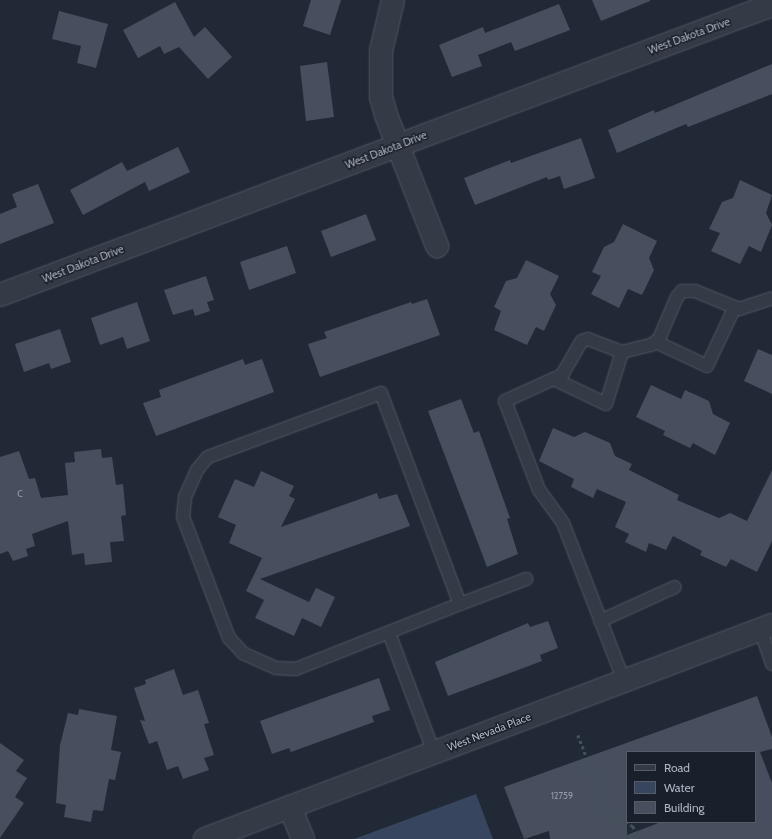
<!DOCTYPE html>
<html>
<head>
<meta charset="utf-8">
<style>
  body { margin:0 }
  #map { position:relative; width:772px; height:839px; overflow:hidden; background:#212936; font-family:Cabin,sans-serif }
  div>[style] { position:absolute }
  .water>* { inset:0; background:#38455e }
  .building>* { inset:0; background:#474f5e }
  .path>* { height:2.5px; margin-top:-1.25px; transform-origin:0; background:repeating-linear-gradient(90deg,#435256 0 3px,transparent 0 6px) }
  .roads { filter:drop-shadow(0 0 1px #525864) drop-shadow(0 0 1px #525864) }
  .service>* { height:12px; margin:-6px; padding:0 6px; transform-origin:6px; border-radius:6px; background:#353b46 }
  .minor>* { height:22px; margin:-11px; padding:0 11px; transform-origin:11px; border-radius:11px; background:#353b46 }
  span { translate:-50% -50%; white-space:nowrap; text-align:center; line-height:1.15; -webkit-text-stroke:3px #1a202b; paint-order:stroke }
  .number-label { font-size:9px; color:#959caa }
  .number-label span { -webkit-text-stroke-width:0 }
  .street-label { font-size:11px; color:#afb5c3 }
  .legend { position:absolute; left:626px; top:751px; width:130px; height:72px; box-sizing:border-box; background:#1a202b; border:1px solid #565c68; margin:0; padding:5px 7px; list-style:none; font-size:12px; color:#afb5c3 }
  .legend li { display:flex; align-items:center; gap:8px; height:20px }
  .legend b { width:20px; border:1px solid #565c68 }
</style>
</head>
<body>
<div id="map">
  <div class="water">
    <div style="clip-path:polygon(476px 794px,493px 839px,354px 839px)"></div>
  </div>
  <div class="building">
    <div style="clip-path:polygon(311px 0,341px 0,330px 35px,303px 26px)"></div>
    <div style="clip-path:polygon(592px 0,650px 0,650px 1px,601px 21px)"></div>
    <div style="clip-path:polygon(175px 2px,194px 37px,205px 27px,232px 57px,208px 79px,179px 47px,164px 54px,160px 46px,138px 58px,123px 30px)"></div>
    <div style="clip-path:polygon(559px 4px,570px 30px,515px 51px,511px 42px,478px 55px,482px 66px,452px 77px,439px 45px,483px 27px,485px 33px)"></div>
    <div style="clip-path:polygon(59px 11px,108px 24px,96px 68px,77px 63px,81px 46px,52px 39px)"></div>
    <div style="clip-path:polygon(327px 62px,334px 117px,306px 121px,300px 66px)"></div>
    <div style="clip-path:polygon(772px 64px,772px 94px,688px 127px,686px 124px,617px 153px,608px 130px,654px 110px,655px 113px)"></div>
    <div style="clip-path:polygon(581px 138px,595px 178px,564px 189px,560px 176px,548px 180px,547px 177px,475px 205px,464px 178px,510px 160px,511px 163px)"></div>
    <div style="clip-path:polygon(178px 147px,190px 172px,149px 191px,145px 182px,83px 215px,70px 190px,122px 162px,127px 171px)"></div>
    <div style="clip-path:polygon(740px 180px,772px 195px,766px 213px,772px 225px,761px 252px,749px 246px,740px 264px,711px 251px,720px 233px,709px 229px,722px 202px,733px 198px)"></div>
    <div style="clip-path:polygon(38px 184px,54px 223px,0 244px,0 214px,17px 207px,12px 194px)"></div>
    <div style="clip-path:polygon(366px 214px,376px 240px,331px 257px,321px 231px)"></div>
    <div style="clip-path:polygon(623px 224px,657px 241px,649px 258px,654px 270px,642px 295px,628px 289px,619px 308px,591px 294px,601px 276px,592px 272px,604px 247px,614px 242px)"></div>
    <div style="clip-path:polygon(287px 246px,296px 273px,249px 290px,240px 262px)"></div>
    <div style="clip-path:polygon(526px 260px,559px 276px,550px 294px,556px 305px,544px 331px,536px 327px,527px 345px,494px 330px,501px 311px,494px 307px,506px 281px,517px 278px)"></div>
    <div style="clip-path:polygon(206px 276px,214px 300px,207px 302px,210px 311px,195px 316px,193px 309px,173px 315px,164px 290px)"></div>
    <div style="clip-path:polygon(427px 299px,440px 335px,320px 377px,308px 344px,327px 338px,324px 332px,411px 302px,412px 304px)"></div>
    <div style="clip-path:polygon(137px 302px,150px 341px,127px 349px,123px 337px,100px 345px,91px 318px)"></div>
    <div style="clip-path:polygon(60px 329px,71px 362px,51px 369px,49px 363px,24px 372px,15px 344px)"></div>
    <div style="clip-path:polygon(758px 349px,772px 355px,772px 394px,744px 381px)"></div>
    <div style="clip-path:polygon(243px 359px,245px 365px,262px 359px,274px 392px,156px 436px,143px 403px,161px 397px,159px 390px)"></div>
    <div style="clip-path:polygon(651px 385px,681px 399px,685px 390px,709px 401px,713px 414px,730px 423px,715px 455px,693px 443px,690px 448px,663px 435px,665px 431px,636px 417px)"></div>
    <div style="clip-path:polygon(461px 399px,474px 433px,479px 431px,510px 518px,507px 519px,518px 554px,487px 567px,428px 411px)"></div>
    <div style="clip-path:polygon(553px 428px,574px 437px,585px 432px,610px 443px,615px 456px,632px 464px,629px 470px,679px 495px,677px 500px,719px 518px,730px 513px,747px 521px,772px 470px,772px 541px,757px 572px,731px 559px,726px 567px,700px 555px,702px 551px,673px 536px,666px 550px,649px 543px,646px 552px,625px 542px,629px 534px,615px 527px,626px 502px,597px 489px,593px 498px,571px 487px,574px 479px,539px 461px)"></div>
    <div style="clip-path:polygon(101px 449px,102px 458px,112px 457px,116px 485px,123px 484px,126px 515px,121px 516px,124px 541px,110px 542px,112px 562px,85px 565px,84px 553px,72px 555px,68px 521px,32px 534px,35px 546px,26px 549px,28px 556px,13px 561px,8px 551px,0 554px,0 457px,19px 451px,29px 479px,35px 478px,41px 498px,68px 495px,65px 463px,75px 462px,74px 452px)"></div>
    <div style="clip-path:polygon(261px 471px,294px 486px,289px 496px,295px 499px,281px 527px,377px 493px,379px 499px,397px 494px,410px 526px,260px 579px,309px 602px,316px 588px,335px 597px,321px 627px,302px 618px,294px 636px,255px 618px,264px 600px,246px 591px,262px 558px,229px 543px,236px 525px,218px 517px,235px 479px,254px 487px)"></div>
    <div style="clip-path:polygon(548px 621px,558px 648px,540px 655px,542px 661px,448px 696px,435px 662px,528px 623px,530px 627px)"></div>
    <div style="clip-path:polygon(174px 669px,183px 695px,198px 690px,209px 723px,204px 724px,214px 755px,204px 758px,209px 770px,183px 779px,178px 766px,167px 770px,157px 741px,149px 744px,140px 720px,145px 721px,134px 688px,146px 684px,145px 680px)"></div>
    <div style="clip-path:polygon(379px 678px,390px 710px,372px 716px,374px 722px,291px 752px,289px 748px,272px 754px,260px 721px)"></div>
    <div style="clip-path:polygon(evenodd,757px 696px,772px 737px,772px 749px,760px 752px,772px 783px,772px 839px,550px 839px,549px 831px,524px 839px,504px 787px,757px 696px,627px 752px,755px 752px,755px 822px,661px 822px,627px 835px,627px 752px)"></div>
    <div style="clip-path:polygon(79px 709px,117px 716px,111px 750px,121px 752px,115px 780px,109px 779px,103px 811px,93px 810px,91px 822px,64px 817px,66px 805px,56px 803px,60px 745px,68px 713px,78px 715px)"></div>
    <div style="clip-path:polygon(0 743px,24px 760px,16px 771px,27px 778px,15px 797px,24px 803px,0 838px)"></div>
  </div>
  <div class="path">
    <div style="left:578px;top:735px;width:85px;rotate:68.6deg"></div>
    <div style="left:609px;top:814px;width:27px;rotate:27deg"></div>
    <div style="left:633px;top:826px;width:14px;rotate:69deg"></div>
  </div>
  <div class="roads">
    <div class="service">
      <div style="left:656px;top:342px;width:56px;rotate:25.2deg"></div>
      <div style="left:707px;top:366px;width:63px;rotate:-64.7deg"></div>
      <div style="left:556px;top:380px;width:55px;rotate:25.6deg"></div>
      <div style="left:606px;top:404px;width:54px;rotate:-72.9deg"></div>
      <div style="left:381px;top:393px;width:225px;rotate:69.5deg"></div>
      <div style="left:460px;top:604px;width:176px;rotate:158.4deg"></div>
      <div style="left:296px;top:669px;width:20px;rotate:-177deg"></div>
      <div style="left:276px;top:668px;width:36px;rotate:-156deg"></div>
      <div style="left:243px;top:653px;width:21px;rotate:-133deg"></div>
      <div style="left:229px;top:638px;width:129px;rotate:-110.8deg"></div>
      <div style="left:183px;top:517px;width:20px;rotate:-84deg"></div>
      <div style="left:185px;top:497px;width:30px;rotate:-66deg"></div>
      <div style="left:197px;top:470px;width:17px;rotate:-50deg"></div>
      <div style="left:208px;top:457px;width:184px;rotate:-20.3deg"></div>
      <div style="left:460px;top:604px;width:71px;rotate:-20.7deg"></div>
      <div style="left:600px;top:621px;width:82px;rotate:-24.4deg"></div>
      <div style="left:760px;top:629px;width:37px;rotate:71deg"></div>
      <div style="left:389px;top:633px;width:128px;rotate:69.4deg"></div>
      <div style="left:624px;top:681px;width:169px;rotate:-111.1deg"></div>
      <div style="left:563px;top:523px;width:41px;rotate:-126deg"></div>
      <div style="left:539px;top:490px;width:95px;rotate:-110.9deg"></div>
      <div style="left:505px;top:401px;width:63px;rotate:-24.5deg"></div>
      <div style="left:562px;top:375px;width:39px;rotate:-60deg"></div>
      <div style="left:582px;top:341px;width:6px;rotate:-18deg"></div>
      <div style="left:588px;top:339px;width:36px;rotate:21deg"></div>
      <div style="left:622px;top:352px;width:30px;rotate:-14deg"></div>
      <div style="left:651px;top:345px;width:10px;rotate:-37deg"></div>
      <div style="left:659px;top:339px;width:46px;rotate:-66.8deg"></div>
      <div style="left:677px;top:297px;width:8px;rotate:-50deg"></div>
      <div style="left:682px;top:291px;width:13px"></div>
      <div style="left:695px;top:291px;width:48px;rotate:22.2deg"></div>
      <div style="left:739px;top:309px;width:35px;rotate:-18deg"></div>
    </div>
    <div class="minor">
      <div style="left:393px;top:0;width:52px;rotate:103.2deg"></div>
      <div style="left:381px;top:51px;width:46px;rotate:90deg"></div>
      <div style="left:381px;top:97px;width:19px;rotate:74deg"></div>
      <div style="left:386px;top:115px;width:141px;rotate:68.7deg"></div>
      <div style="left:0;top:295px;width:825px;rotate:-20.59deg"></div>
      <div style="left:290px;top:807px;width:35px;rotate:68deg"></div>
      <div style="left:205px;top:839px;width:606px;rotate:-20.68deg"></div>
    </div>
  </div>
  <div class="number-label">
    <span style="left:20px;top:494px">C</span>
    <span style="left:562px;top:796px">12759</span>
  </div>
  <div class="street-label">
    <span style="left:689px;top:36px;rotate:-20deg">West Dakota Drive</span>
    <span style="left:386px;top:150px;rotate:-21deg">West Dakota Drive</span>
    <span style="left:83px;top:264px;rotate:-21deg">West Dakota Drive</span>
    <span style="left:489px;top:732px;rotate:-21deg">West Nevada Place</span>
  </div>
  <ul class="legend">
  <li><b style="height:5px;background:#353b46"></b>Road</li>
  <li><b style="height:11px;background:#38455e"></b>Water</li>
  <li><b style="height:11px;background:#474f5e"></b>Building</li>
  </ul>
</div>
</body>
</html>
